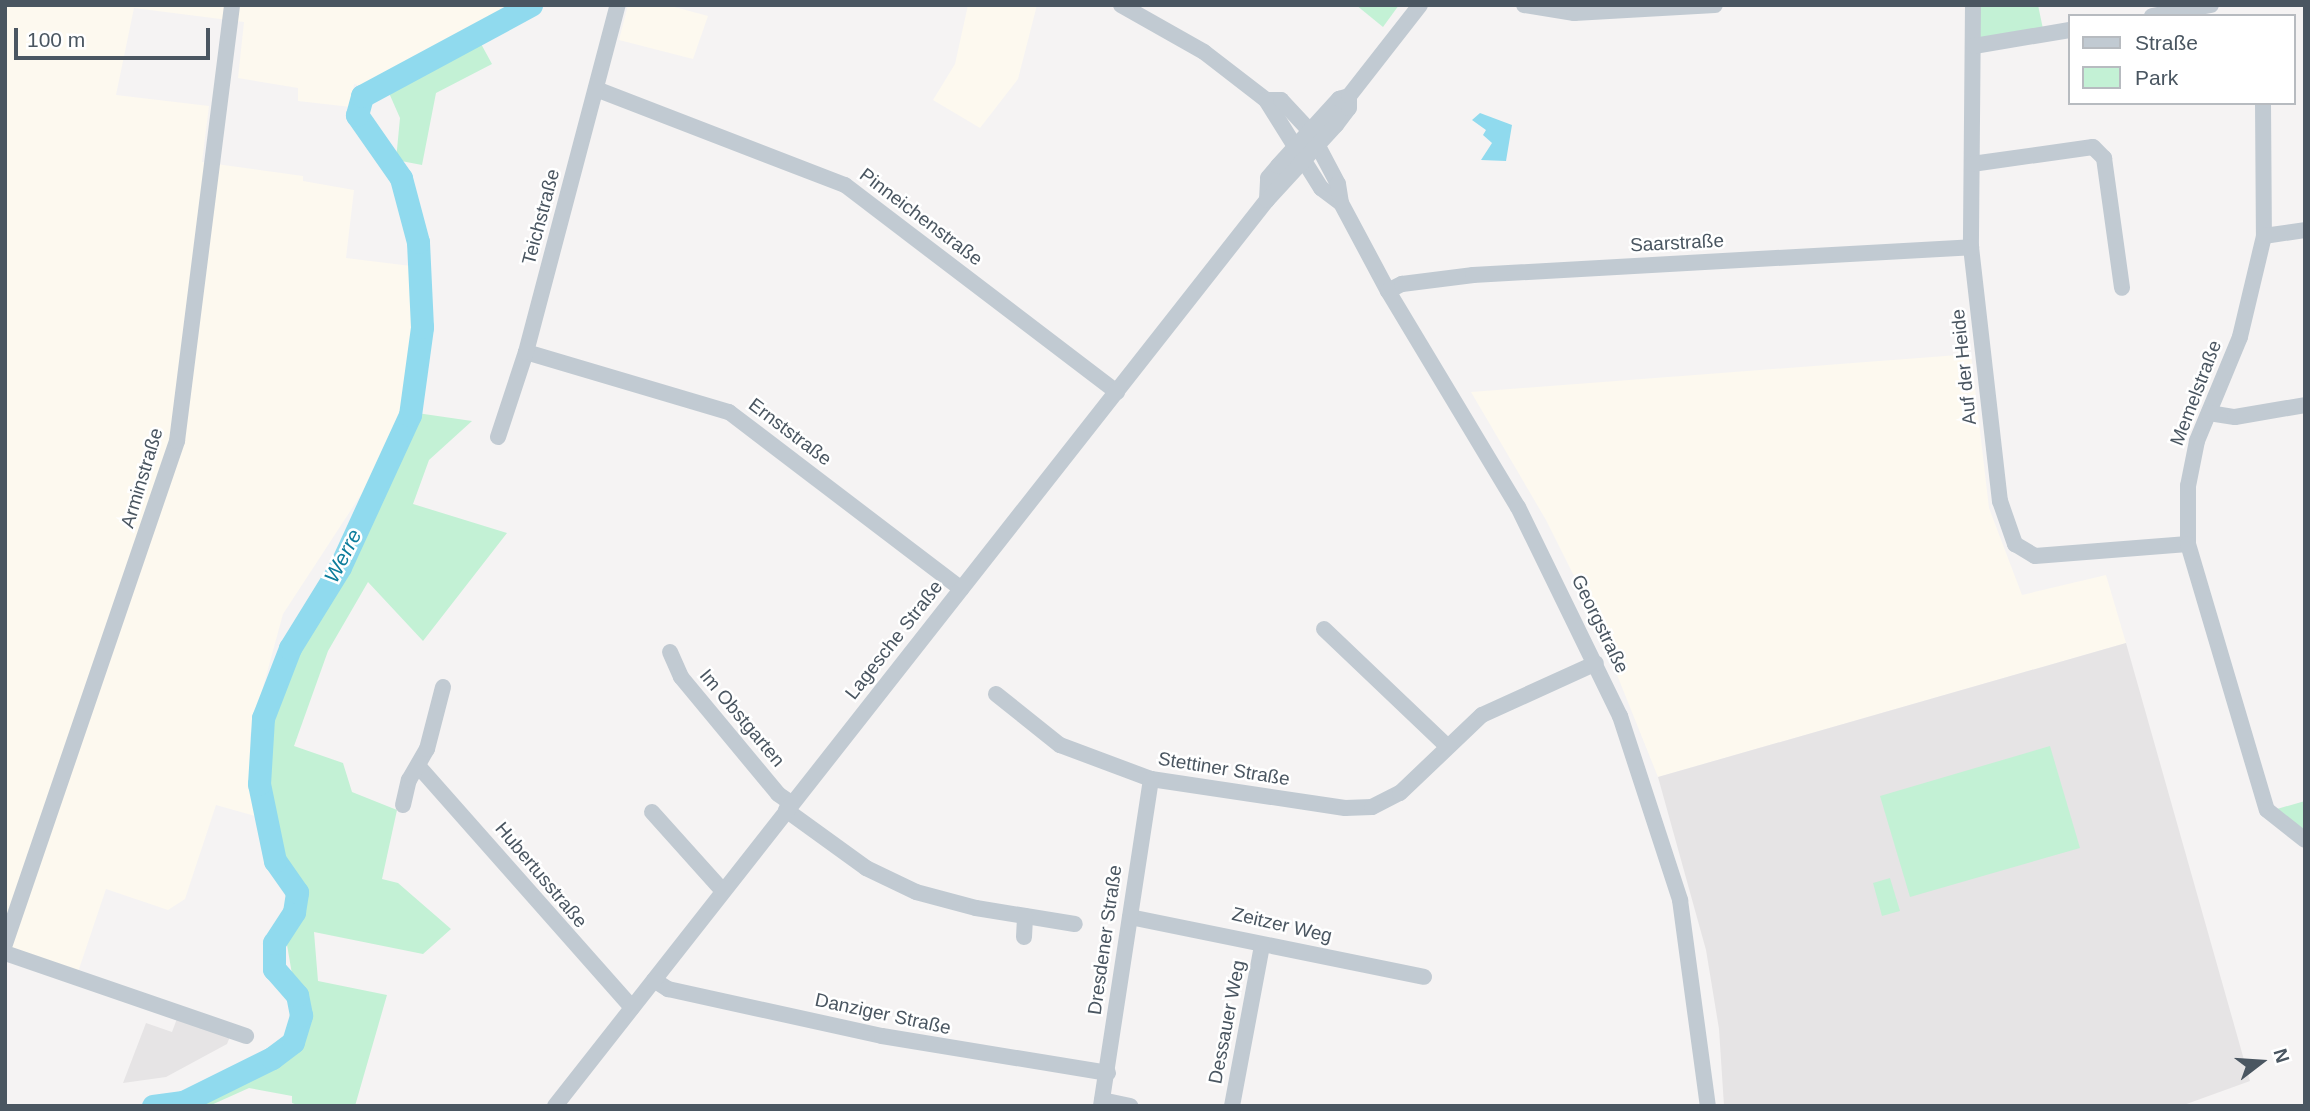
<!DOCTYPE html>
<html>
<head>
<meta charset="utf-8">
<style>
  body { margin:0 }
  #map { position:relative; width:2310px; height:1111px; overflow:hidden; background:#f5f3f3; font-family:Arial,sans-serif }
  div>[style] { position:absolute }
  .commercial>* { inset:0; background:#fdf9ef }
  .education>* { inset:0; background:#e6e4e5 }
  .green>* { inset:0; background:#c3f1d5 }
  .water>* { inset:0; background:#90daee }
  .river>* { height:23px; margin:-11.5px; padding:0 11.5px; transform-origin:11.5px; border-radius:11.5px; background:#90daee }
  .minor>* { height:16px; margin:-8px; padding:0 8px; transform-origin:8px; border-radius:8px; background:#c1cad2 }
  span { translate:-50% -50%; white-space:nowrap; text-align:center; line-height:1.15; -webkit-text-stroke:5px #fff; paint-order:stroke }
  .street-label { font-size:19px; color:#4a5661 }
  .water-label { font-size:21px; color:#0c7c9b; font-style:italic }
  .frame { position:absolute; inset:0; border:7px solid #4a5661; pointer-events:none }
  .legend { position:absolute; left:2068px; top:14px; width:228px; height:91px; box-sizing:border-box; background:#fff; border:2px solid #b7bbc0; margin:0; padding:9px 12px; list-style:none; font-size:21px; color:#4a5661 }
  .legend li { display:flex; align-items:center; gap:14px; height:35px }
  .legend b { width:35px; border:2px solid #b7bbc0 }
  .north { position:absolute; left:2226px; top:1027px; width:70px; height:70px; -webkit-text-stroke:5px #fff; paint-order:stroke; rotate:73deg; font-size:19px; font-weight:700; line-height:28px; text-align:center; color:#4a5661 }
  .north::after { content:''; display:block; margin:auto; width:24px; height:32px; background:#4a5661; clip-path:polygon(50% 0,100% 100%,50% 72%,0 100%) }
  .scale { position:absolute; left:14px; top:28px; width:196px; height:32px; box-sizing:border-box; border:4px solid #4a5661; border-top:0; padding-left:9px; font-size:21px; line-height:24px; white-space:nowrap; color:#4a5661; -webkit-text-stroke:5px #fff; paint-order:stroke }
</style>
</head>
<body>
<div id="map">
  <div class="commercial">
    <div style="clip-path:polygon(5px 5px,517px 5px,447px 39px,439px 49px,389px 76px,366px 87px,354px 84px,351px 107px,298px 101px,298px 88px,238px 78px,244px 22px,134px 8px,116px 95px,209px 106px,202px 162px,303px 176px,303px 181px,354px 190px,346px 258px,411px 266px,415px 328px,396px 441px,283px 614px,250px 735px,255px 816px,216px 805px,185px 899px,168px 910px,106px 889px,78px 972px,5px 946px)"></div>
    <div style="clip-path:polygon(628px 5px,667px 5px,708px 16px,693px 59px,619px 40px)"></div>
    <div style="clip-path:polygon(968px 5px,1037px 5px,1018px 79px,980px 128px,933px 100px,955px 64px)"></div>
    <div style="clip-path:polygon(1971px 354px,1989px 508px,2022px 595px,2106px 575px,2126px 643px,1658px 777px,1591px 610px,1546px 520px,1471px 392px)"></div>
  </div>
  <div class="education">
    <div style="clip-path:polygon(2126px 643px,2250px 1081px,2181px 1106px,1724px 1106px,1719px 1029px,1706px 950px,1658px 777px)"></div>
    <div style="clip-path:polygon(178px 1016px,231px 1034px,227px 1044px,166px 1077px,123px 1083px,146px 1023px,172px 1032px)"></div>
  </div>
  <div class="green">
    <div style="clip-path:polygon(1356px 5px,1399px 5px,1383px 27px)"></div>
    <div style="clip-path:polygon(1979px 5px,2038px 5px,2043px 29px,1980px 38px)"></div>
    <div style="clip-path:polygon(480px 42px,492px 64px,436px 93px,422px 165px,396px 160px,400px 118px,389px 93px)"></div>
    <div style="clip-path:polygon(417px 413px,472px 421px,429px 460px,413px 504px,507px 533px,423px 641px,368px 582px,328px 651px,294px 746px,343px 763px,352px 792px,397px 810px,382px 879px,398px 883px,451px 929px,423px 954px,314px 932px,318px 981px,387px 995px,355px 1106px,300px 1106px,292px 1103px,292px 1096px,249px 1088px,209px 1106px,193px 1106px,276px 1064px,297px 1046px,308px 1022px,310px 1010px,292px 974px,286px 939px,299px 911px,301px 887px,279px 859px,265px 780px,272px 721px,303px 647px,350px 571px)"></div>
    <div style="clip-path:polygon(2050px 746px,2080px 848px,1910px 897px,1880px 796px)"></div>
    <div style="clip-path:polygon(2305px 801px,2305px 836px,2277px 809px)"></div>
    <div style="clip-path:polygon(1890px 878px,1900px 911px,1882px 916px,1873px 883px)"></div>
  </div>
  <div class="water">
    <div style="clip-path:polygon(1480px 113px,1512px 125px,1506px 161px,1481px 160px,1492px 143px,1483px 135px,1486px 130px,1472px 120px)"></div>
  </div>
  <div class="river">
    <div style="left:153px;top:1106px;width:30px;rotate:-8deg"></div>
    <div style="left:183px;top:1102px;width:99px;rotate:-26.3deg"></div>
    <div style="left:272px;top:1058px;width:26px;rotate:-37deg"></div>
    <div style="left:293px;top:1042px;width:28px;rotate:-73deg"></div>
    <div style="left:301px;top:1015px;width:20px;rotate:-101deg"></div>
    <div style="left:297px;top:995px;width:35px;rotate:-131deg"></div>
    <div style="left:274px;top:969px;width:26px;rotate:-90deg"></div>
    <div style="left:274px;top:943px;width:37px;rotate:-57deg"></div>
    <div style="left:294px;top:912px;width:20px;rotate:-81deg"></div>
    <div style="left:297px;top:892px;width:38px;rotate:-125deg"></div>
    <div style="left:275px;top:861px;width:79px;rotate:-101.7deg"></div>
    <div style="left:259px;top:784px;width:66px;rotate:-86.5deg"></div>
    <div style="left:263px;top:718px;width:75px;rotate:-68.9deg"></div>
    <div style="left:290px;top:648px;width:95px;rotate:-58.3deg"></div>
    <div style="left:340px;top:567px;width:167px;rotate:-65.3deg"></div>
    <div style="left:410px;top:415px;width:89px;rotate:-82.2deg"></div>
    <div style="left:422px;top:327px;width:85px;rotate:-92.7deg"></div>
    <div style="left:418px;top:242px;width:66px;rotate:-104.9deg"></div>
    <div style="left:401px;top:178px;width:77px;rotate:-124.9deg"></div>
    <div style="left:357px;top:115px;width:20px;rotate:-75deg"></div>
    <div style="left:362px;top:96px;width:192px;rotate:-28.3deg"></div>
  </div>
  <div class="minor">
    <div style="left:1121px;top:5px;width:95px;rotate:29.5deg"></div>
    <div style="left:1204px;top:52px;width:78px;rotate:37.7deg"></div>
    <div style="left:1266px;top:100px;width:104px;rotate:58deg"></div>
    <div style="left:1321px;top:188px;width:25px;rotate:37deg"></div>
    <div style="left:1524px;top:5px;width:51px;rotate:9.1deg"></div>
    <div style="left:1574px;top:13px;width:141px;rotate:-3.2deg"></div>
    <div style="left:1973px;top:5px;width:242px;rotate:90.5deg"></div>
    <div style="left:1971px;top:247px;width:256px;rotate:83.5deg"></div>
    <div style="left:2000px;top:501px;width:46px;rotate:70.8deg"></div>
    <div style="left:2015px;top:544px;width:23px;rotate:31deg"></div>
    <div style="left:2035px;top:556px;width:153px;rotate:-4.5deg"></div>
    <div style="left:2152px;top:16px;width:60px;rotate:-10.6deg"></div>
    <div style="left:1974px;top:46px;width:97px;rotate:-9.5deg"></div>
    <div style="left:596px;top:89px;width:267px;rotate:21.1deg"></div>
    <div style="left:845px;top:185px;width:342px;rotate:37.3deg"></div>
    <div style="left:1266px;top:100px;width:15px"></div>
    <div style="left:1281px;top:100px;width:42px;rotate:46.9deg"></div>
    <div style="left:1310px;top:131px;width:60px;rotate:62.2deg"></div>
    <div style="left:1338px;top:184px;width:19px;rotate:81deg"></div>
    <div style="left:1341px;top:203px;width:100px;rotate:61.9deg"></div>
    <div style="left:1388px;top:291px;width:252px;rotate:59deg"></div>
    <div style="left:1518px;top:507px;width:233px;rotate:64deg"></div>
    <div style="left:1620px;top:716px;width:194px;rotate:71.9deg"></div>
    <div style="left:1680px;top:900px;width:208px;rotate:82.3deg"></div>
    <div style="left:2263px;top:103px;width:133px;rotate:89.6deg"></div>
    <div style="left:2264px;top:236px;width:104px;rotate:103.4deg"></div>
    <div style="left:2240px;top:337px;width:113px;rotate:112.5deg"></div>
    <div style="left:2197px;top:441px;width:46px;rotate:101.3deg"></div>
    <div style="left:2188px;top:486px;width:58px;rotate:90deg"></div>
    <div style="left:2188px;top:544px;width:277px;rotate:73.5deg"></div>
    <div style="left:2267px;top:810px;width:48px;rotate:38.3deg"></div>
    <div style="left:1972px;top:164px;width:122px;rotate:-8deg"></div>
    <div style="left:2093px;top:147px;width:16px;rotate:45deg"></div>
    <div style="left:2104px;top:158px;width:131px;rotate:82.1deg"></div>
    <div style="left:1267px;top:200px;width:22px;rotate:-87deg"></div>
    <div style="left:1268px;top:178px;width:16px;rotate:-50deg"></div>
    <div style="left:1278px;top:166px;width:91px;rotate:-47.7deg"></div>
    <div style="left:1339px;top:99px;width:10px;rotate:-17deg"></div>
    <div style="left:2264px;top:236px;width:41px;rotate:-8.3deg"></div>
    <div style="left:1388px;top:291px;width:16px;rotate:-27deg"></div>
    <div style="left:1402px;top:284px;width:72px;rotate:-7.2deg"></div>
    <div style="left:1473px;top:275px;width:499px;rotate:-3.2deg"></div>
    <div style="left:526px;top:352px;width:212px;rotate:16.5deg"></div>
    <div style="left:729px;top:412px;width:292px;rotate:37.3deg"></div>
    <div style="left:2209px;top:413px;width:26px;rotate:9deg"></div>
    <div style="left:2235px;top:417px;width:71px;rotate:-9.7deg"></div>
    <div style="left:498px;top:437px;width:89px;rotate:-71.8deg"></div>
    <div style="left:526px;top:352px;width:359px;rotate:-75.2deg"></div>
    <div style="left:1324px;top:629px;width:170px;rotate:43.6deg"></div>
    <div style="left:670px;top:652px;width:27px;rotate:66deg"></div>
    <div style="left:681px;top:677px;width:152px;rotate:50.3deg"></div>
    <div style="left:778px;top:794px;width:16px;rotate:35deg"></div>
    <div style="left:996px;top:694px;width:82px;rotate:38.6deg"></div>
    <div style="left:1060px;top:745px;width:97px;rotate:20.5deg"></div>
    <div style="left:1151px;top:779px;width:196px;rotate:8.5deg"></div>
    <div style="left:1345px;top:808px;width:27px;rotate:-2deg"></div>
    <div style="left:1372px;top:807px;width:31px;rotate:-27deg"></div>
    <div style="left:1400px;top:793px;width:113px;rotate:-43.6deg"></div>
    <div style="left:1482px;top:715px;width:125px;rotate:-24.5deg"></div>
    <div style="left:420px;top:768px;width:320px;rotate:48.5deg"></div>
    <div style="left:403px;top:805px;width:26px;rotate:-77deg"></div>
    <div style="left:409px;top:780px;width:36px;rotate:-60deg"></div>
    <div style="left:427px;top:749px;width:64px;rotate:-75.5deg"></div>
    <div style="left:786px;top:810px;width:99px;rotate:35.9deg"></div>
    <div style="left:866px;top:868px;width:55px;rotate:25.6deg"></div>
    <div style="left:916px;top:892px;width:62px;rotate:14.9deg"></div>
    <div style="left:976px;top:908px;width:100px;rotate:9.2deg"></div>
    <div style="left:652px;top:812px;width:106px;rotate:48.1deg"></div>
    <div style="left:1130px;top:917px;width:300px;rotate:11.5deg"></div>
    <div style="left:1024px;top:937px;width:21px;rotate:-87deg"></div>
    <div style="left:5px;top:944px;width:532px;rotate:-71.12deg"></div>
    <div style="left:177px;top:441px;width:439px;rotate:-82.8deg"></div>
    <div style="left:5px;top:953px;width:255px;rotate:19deg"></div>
    <div style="left:654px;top:980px;width:17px;rotate:33deg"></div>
    <div style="left:668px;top:989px;width:219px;rotate:12.4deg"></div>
    <div style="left:882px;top:1036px;width:229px;rotate:9.3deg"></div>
    <div style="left:1102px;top:1100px;width:29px;rotate:12deg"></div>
    <div style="left:555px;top:1106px;width:1152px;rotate:-51.84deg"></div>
    <div style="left:1267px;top:200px;width:102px;rotate:-47.4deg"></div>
    <div style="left:1336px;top:125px;width:21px;rotate:-53deg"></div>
    <div style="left:1349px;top:108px;width:12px;rotate:-90deg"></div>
    <div style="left:1349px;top:96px;width:115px;rotate:-52deg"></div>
    <div style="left:1101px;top:1106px;width:331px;rotate:-81.3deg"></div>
    <div style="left:1232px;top:1106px;width:164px;rotate:-79.4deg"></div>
  </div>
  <div class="street-label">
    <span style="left:541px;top:217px;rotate:-75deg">Teichstraße</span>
    <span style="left:921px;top:217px;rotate:37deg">Pinneichenstraße</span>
    <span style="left:1677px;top:243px;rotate:-3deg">Saarstraße</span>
    <span style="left:1964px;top:367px;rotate:-96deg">Auf der Heide</span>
    <span style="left:2196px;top:393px;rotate:-69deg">Memelstraße</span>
    <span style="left:790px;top:432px;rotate:37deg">Ernststraße</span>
    <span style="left:142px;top:478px;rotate:-73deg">Arminstraße</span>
    <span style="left:1600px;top:624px;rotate:64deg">Georgstraße</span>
    <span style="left:894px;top:640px;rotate:-52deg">Lagesche Straße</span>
    <span style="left:742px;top:718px;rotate:50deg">Im Obstgarten</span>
    <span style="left:1224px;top:769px;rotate:9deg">Stettiner Straße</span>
    <span style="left:541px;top:875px;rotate:50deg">Hubertusstraße</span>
    <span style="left:1282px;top:925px;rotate:13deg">Zeitzer Weg</span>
    <span style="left:1105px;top:940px;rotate:-82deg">Dresdener Straße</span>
    <span style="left:883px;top:1014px;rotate:12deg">Danziger Straße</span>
    <span style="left:1227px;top:1022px;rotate:-79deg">Dessauer Weg</span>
  </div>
  <div class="water-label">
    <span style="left:343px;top:556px;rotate:-63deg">Werre</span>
  </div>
  <div class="frame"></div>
  <ul class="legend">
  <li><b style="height:9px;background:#c1cad2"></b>Straße</li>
  <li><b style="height:19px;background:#c3f1d5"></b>Park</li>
  </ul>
  <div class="north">N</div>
  <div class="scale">100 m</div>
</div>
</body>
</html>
